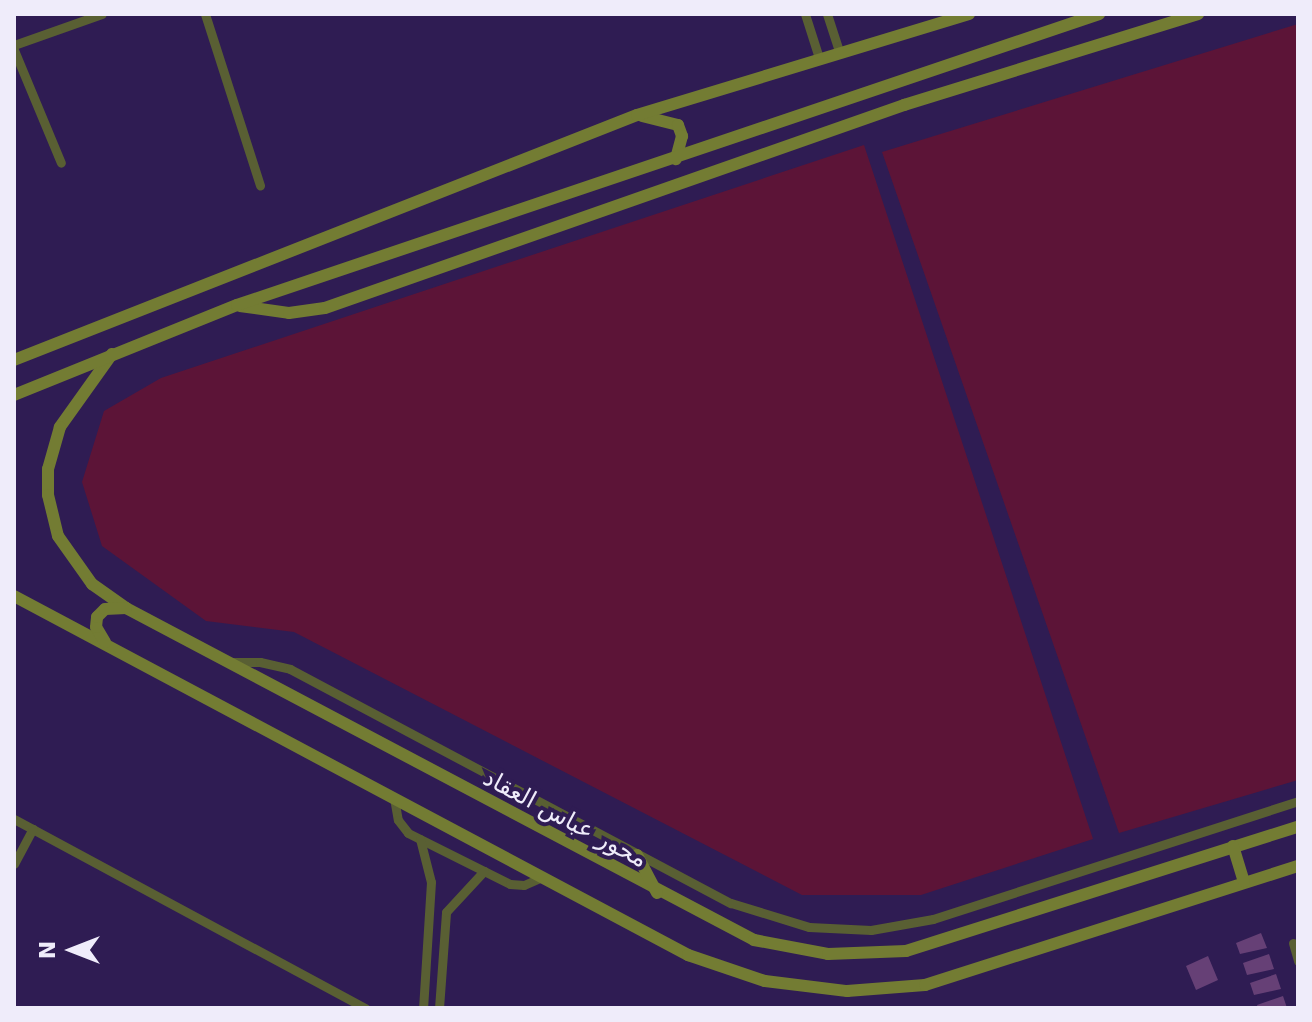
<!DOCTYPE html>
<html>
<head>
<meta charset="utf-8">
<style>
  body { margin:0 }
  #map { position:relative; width:1312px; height:1022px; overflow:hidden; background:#2f1c53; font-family:"DejaVu Sans","Noto Sans Arabic",sans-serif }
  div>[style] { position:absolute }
  .green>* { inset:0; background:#5c1437 }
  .building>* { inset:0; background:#664076 }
  .street>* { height:9px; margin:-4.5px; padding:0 4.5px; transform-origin:4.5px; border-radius:4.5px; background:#595f33 }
  .secondary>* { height:12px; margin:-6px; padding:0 6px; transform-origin:6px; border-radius:6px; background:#737c33 }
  span { translate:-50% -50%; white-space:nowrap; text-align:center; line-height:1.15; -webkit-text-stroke:8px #2f1c53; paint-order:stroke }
  .street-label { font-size:24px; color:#efecfa }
  .frame { position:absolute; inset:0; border:16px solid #efecfa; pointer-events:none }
  .north { position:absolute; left:32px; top:910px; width:80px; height:80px; -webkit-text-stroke:6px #2f1c53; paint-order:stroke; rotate:270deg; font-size:22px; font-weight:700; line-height:32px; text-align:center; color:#efecfa }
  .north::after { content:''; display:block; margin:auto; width:28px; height:36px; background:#efecfa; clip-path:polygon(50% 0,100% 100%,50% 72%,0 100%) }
</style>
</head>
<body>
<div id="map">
  <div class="green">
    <div style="clip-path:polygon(1298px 24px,1298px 780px,1119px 833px,882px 152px)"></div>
    <div style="clip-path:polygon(864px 145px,1093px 839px,921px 895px,802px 895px,294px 632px,206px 621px,102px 546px,82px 482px,104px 411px,161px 378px)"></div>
  </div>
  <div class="building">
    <div style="clip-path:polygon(1261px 933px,1267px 948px,1240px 954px,1236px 943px)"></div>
    <div style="clip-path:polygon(1269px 954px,1274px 969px,1247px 975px,1243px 963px)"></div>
    <div style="clip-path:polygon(1208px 956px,1218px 980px,1196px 990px,1186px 966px)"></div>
    <div style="clip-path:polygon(1276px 974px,1281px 989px,1254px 995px,1250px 983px)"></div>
    <div style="clip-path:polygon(1283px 996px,1287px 1008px,1258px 1008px,1257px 1005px)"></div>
  </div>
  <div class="street">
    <div style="left:205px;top:14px;width:180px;rotate:72.2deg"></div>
    <div style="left:805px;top:14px;width:46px;rotate:72.3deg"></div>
    <div style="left:827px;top:14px;width:40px;rotate:72deg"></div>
    <div style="left:14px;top:45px;width:93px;rotate:-19.4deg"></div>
    <div style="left:14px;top:50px;width:122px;rotate:67.4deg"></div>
    <div style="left:228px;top:662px;width:32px"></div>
    <div style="left:260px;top:662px;width:31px;rotate:13deg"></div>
    <div style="left:290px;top:669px;width:499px;rotate:28deg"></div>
    <div style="left:731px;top:903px;width:82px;rotate:17.1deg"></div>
    <div style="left:809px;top:927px;width:62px;rotate:2.8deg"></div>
    <div style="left:871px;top:930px;width:63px;rotate:-10.1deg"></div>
    <div style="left:933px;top:919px;width:384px;rotate:-17.9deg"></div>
    <div style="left:394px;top:798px;width:22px;rotate:80deg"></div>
    <div style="left:398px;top:820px;width:16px;rotate:52deg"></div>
    <div style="left:408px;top:833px;width:114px;rotate:26.6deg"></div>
    <div style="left:510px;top:884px;width:14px;rotate:4deg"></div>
    <div style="left:524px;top:885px;width:20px;rotate:-24deg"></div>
    <div style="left:14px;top:819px;width:399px;rotate:28.3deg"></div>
    <div style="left:420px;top:839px;width:44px;rotate:75.7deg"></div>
    <div style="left:431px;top:882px;width:126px;rotate:93.6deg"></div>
    <div style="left:14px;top:864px;width:40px;rotate:-62deg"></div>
    <div style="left:1293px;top:943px;width:19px;rotate:74deg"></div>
    <div style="left:439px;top:1008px;width:96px;rotate:-85.8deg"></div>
    <div style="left:446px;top:912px;width:56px;rotate:-47.2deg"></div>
  </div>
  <div class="secondary">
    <div style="left:642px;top:116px;width:37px;rotate:14deg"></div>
    <div style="left:678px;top:125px;width:12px;rotate:70deg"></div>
    <div style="left:682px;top:136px;width:24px;rotate:105deg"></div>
    <div style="left:240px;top:306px;width:49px;rotate:8.1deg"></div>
    <div style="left:289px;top:313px;width:36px;rotate:-8deg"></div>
    <div style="left:325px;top:308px;width:614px;rotate:-19.32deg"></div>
    <div style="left:904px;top:105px;width:308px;rotate:-17.2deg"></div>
    <div style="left:112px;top:354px;width:90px;rotate:125.5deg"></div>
    <div style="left:60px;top:427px;width:44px;rotate:105.9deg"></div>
    <div style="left:48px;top:469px;width:26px;rotate:90deg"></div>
    <div style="left:48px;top:495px;width:42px;rotate:76.3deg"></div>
    <div style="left:58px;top:536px;width:59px;rotate:54.7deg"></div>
    <div style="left:92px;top:584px;width:42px;rotate:35.2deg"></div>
    <div style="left:126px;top:608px;width:710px;rotate:27.86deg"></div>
    <div style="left:754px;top:940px;width:75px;rotate:10.7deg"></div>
    <div style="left:828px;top:954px;width:78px;rotate:-2.2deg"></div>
    <div style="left:906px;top:951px;width:411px;rotate:-17.6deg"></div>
    <div style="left:14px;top:360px;width:669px;rotate:-21.47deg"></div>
    <div style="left:637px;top:115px;width:347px;rotate:-16.9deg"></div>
    <div style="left:14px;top:395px;width:240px;rotate:-22deg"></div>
    <div style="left:237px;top:305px;width:910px;rotate:-18.65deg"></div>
    <div style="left:14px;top:596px;width:764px;rotate:28.04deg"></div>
    <div style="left:688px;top:955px;width:81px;rotate:18.7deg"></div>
    <div style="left:765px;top:981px;width:83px;rotate:7deg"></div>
    <div style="left:847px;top:991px;width:78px;rotate:-4.4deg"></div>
    <div style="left:925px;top:985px;width:392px;rotate:-17.7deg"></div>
    <div style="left:105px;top:642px;width:17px;rotate:-121deg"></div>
    <div style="left:96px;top:627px;width:10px;rotate:-84deg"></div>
    <div style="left:97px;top:617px;width:11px;rotate:-45deg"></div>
    <div style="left:105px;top:609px;width:21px;rotate:-3deg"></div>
    <div style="left:1233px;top:846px;width:37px;rotate:73deg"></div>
    <div style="left:637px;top:855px;width:43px;rotate:62.2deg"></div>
  </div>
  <div class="street-label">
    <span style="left:565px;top:819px;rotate:28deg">محور عباس العقاد</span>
  </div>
  <div class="frame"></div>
  <div class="north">N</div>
</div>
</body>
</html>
